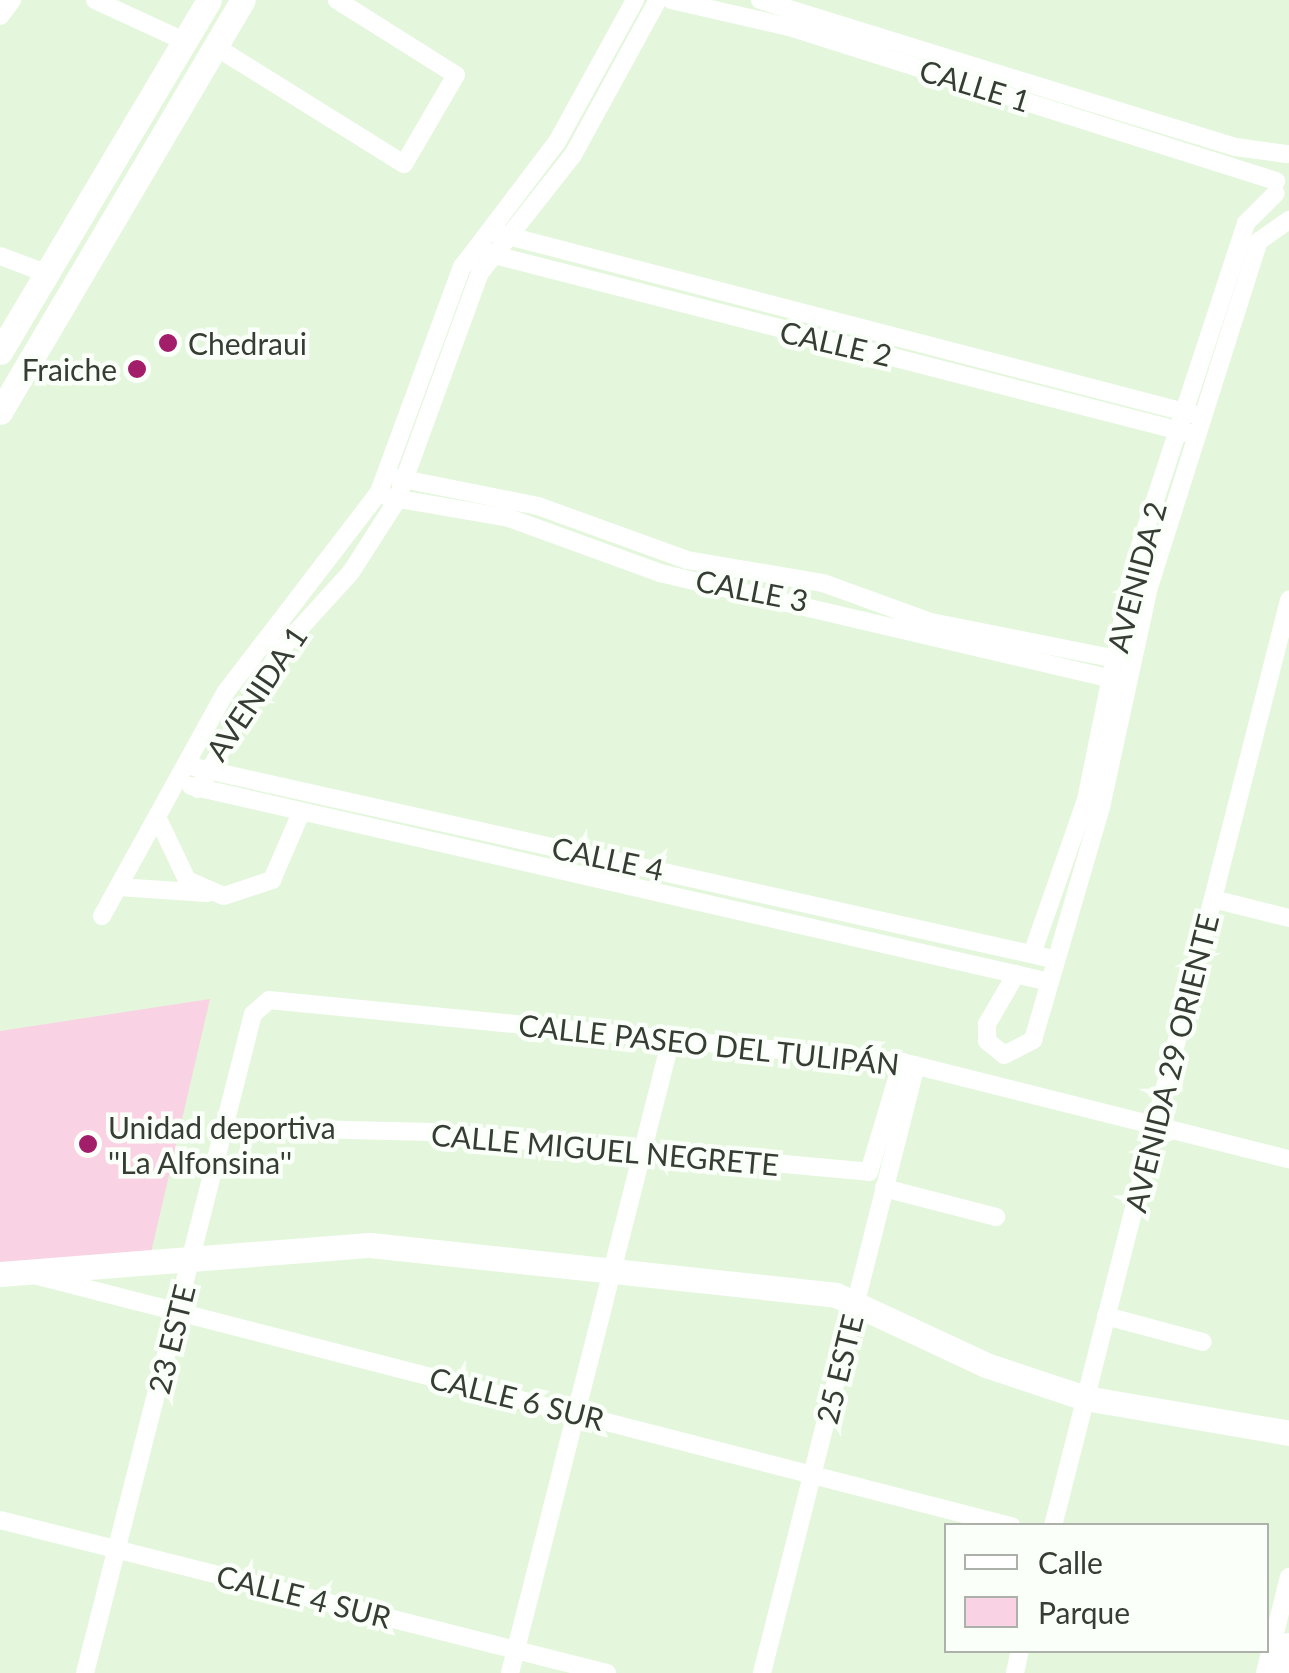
<!DOCTYPE html>
<html>
<head>
<meta charset="utf-8">
<style>
  body { margin:0 }
  #map { position:relative; width:1289px; height:1673px; overflow:hidden; background:#e4f7dd; font-family:Lato,sans-serif }
  div>[style] { position:absolute }
  .green>* { inset:0; background:#f9d3e3 }
  .minor>* { height:18px; margin:-9px; padding:0 9px; transform-origin:9px; border-radius:9px; background:#fff }
  .secondary>* { height:25px; margin:-12.5px; padding:0 12.5px; transform-origin:12.5px; border-radius:12.5px; background:#fff }
  .dots>* { width:28px; height:28px; translate:-50% -50%; box-sizing:border-box; border:5px solid #fbfff9; border-radius:50% }
  span { translate:-50% -50%; white-space:nowrap; text-align:center; line-height:1.15; -webkit-text-stroke:9px #fbfff9; paint-order:stroke }
  .street-label { font-size:30px; color:#363d33 }
  .poi-label { font-size:30px; color:#363d33 }
  .left { translate:0 -50%; text-align:left }
  .right { translate:-100% -50%; text-align:right }
  .legend { position:absolute; left:944px; top:1523px; width:325px; height:130px; box-sizing:border-box; background:#fbfff9; border:2px solid #acb1aa; margin:0; padding:12px 18px; list-style:none; font-size:30px; color:#363d33 }
  .legend li { display:flex; align-items:center; gap:20px; height:50px }
  .legend b { width:50px; border:2px solid #acb1aa }
</style>
</head>
<body>
<div id="map">
  <div class="green">
    <div style="clip-path:polygon(210px 999px,150px 1257px,0 1273px,0 1031px)"></div>
  </div>
  <div class="minor">
    <div style="left:95px;top:0;width:100px;rotate:24.8deg"></div>
    <div style="left:671px;top:0;width:121px;rotate:12.9deg"></div>
    <div style="left:789px;top:27px;width:511px;rotate:17.55deg"></div>
    <div style="left:760px;top:0;width:497px;rotate:17.2deg"></div>
    <div style="left:1235px;top:147px;width:52px;rotate:7.7deg"></div>
    <div style="left:0;top:16px;width:20px;rotate:-53deg"></div>
    <div style="left:216px;top:47px;width:221px;rotate:31.9deg"></div>
    <div style="left:404px;top:164px;width:103px;rotate:-59.7deg"></div>
    <div style="left:456px;top:75px;width:141px;rotate:-147.8deg"></div>
    <div style="left:497px;top:233px;width:722px;rotate:14.59deg"></div>
    <div style="left:483px;top:252px;width:728px;rotate:14.4deg"></div>
    <div style="left:0;top:256px;width:54px;rotate:20.4deg"></div>
    <div style="left:398px;top:478px;width:143px;rotate:11.3deg"></div>
    <div style="left:538px;top:506px;width:158px;rotate:19.9deg"></div>
    <div style="left:687px;top:560px;width:138px;rotate:9.6deg"></div>
    <div style="left:823px;top:583px;width:115px;rotate:19.9deg"></div>
    <div style="left:931px;top:622px;width:194px;rotate:11.3deg"></div>
    <div style="left:388px;top:497px;width:123px;rotate:9.8deg"></div>
    <div style="left:509px;top:518px;width:161px;rotate:20deg"></div>
    <div style="left:660px;top:573px;width:469px;rotate:13.2deg"></div>
    <div style="left:194px;top:767px;width:880px;rotate:12.6deg"></div>
    <div style="left:191px;top:786px;width:876px;rotate:12.86deg"></div>
    <div style="left:198px;top:789px;width:163px;rotate:-59.3deg"></div>
    <div style="left:281px;top:649px;width:104px;rotate:-47.7deg"></div>
    <div style="left:351px;top:572px;width:83px;rotate:-57.3deg"></div>
    <div style="left:396px;top:502px;width:244px;rotate:-69.9deg"></div>
    <div style="left:480px;top:273px;width:150px;rotate:-51.8deg"></div>
    <div style="left:573px;top:155px;width:177px;rotate:-61.3deg"></div>
    <div style="left:159px;top:821px;width:65px;rotate:64.6deg"></div>
    <div style="left:187px;top:880px;width:40px;rotate:23.4deg"></div>
    <div style="left:224px;top:896px;width:51px;rotate:-18.4deg"></div>
    <div style="left:272px;top:880px;width:71px;rotate:-66.7deg"></div>
    <div style="left:119px;top:887px;width:88px;rotate:3.9deg"></div>
    <div style="left:1213px;top:899px;width:78px;rotate:14deg"></div>
    <div style="left:102px;top:916px;width:255px;rotate:-61.1deg"></div>
    <div style="left:225px;top:693px;width:253px;rotate:-52.5deg"></div>
    <div style="left:379px;top:492px;width:240px;rotate:-69.8deg"></div>
    <div style="left:462px;top:267px;width:157px;rotate:-52.8deg"></div>
    <div style="left:557px;top:142px;width:162px;rotate:-61.2deg"></div>
    <div style="left:1032px;top:954px;width:163px;rotate:-70.7deg"></div>
    <div style="left:1086px;top:800px;width:241px;rotate:-78.5deg"></div>
    <div style="left:1134px;top:564px;width:359px;rotate:-71.8deg"></div>
    <div style="left:1246px;top:223px;width:42px;rotate:-45deg"></div>
    <div style="left:1016px;top:974px;width:58px;rotate:120.1deg"></div>
    <div style="left:987px;top:1024px;width:17px;rotate:90deg"></div>
    <div style="left:987px;top:1041px;width:22px;rotate:39deg"></div>
    <div style="left:1004px;top:1055px;width:33px;rotate:-27deg"></div>
    <div style="left:1033px;top:1040px;width:243px;rotate:-73.7deg"></div>
    <div style="left:1101px;top:807px;width:225px;rotate:-77.7deg"></div>
    <div style="left:1149px;top:587px;width:363px;rotate:-72.4deg"></div>
    <div style="left:1259px;top:241px;width:37px;rotate:-35deg"></div>
    <div style="left:225px;top:1127px;width:207px;rotate:1.4deg"></div>
    <div style="left:432px;top:1132px;width:439px;rotate:5.2deg"></div>
    <div style="left:869px;top:1172px;width:115px;rotate:-73.3deg"></div>
    <div style="left:884px;top:1188px;width:116px;rotate:14.5deg"></div>
    <div style="left:38px;top:1276px;width:1005px;rotate:14.41deg"></div>
    <div style="left:1106px;top:1316px;width:100px;rotate:15deg"></div>
    <div style="left:0;top:1520px;width:626px;rotate:14.15deg"></div>
    <div style="left:1053px;top:1526px;width:956px;rotate:-75.7deg"></div>
    <div style="left:85px;top:1673px;width:680px;rotate:-75.7deg"></div>
    <div style="left:253px;top:1014px;width:21px;rotate:-41deg"></div>
    <div style="left:269px;top:1000px;width:636px;rotate:5.59deg"></div>
    <div style="left:902px;top:1062px;width:399px;rotate:14.1deg"></div>
    <div style="left:510px;top:1673px;width:654px;rotate:-75.75deg"></div>
    <div style="left:762px;top:1673px;width:627px;rotate:-75.79deg"></div>
    <div style="left:1015px;top:1673px;width:24px;rotate:-78deg"></div>
    <div style="left:1265px;top:1673px;width:99px;rotate:-76deg"></div>
    <div style="left:1281px;top:1673px;width:32px;rotate:-76deg"></div>
  </div>
  <div class="secondary">
    <div style="left:0;top:352px;width:409px;rotate:-59.3deg"></div>
    <div style="left:0;top:412px;width:478px;rotate:-59.5deg"></div>
    <div style="left:0;top:1274px;width:371px;rotate:-4.5deg"></div>
    <div style="left:370px;top:1245px;width:469px;rotate:6.1deg"></div>
    <div style="left:836px;top:1295px;width:166px;rotate:25deg"></div>
    <div style="left:986px;top:1365px;width:104px;rotate:18.4deg"></div>
    <div style="left:1085px;top:1398px;width:207px;rotate:9.7deg"></div>
  </div>
  <div class="dots">
    <div style="left:168px;top:343px;background:#a21d6a"></div>
    <div style="left:137px;top:369px;background:#a21d6a"></div>
    <div style="left:88px;top:1144px;background:#a21d6a"></div>
  </div>
  <div class="street-label">
    <span style="left:975px;top:85px;rotate:17deg">CALLE 1</span>
    <span style="left:836px;top:343px;rotate:13deg">CALLE 2</span>
    <span style="left:1136px;top:577px;rotate:-75deg">AVENIDA 2</span>
    <span style="left:752px;top:590px;rotate:11deg">CALLE 3</span>
    <span style="left:256px;top:693px;rotate:-56deg">AVENIDA 1</span>
    <span style="left:608px;top:858px;rotate:12deg">CALLE 4</span>
    <span style="left:709px;top:1044px;rotate:6deg">CALLE PASEO DEL TULIPÁN</span>
    <span style="left:1171px;top:1063px;rotate:-76deg">AVENIDA 29 ORIENTE</span>
    <span style="left:605px;top:1149px;rotate:5deg">CALLE MIGUEL NEGRETE</span>
    <span style="left:171px;top:1339px;rotate:-76deg">23 ESTE</span>
    <span style="left:839px;top:1369px;rotate:-76deg">25 ESTE</span>
    <span style="left:517px;top:1398px;rotate:14deg">CALLE 6 SUR</span>
    <span style="left:304px;top:1596px;rotate:14deg">CALLE 4 SUR</span>
  </div>
  <div class="poi-label">
    <span class="left" style="left:188px;top:343px">Chedraui</span>
    <span class="right" style="left:117px;top:369px">Fraiche</span>
    <span class="left" style="left:108px;top:1144px">Unidad deportiva<br>''La Alfonsina''</span>
  </div>
  <ul class="legend">
  <li><b style="height:12px;background:#fff"></b>Calle</li>
  <li><b style="height:28px;background:#f9d3e3"></b>Parque</li>
  </ul>
</div>
</body>
</html>
